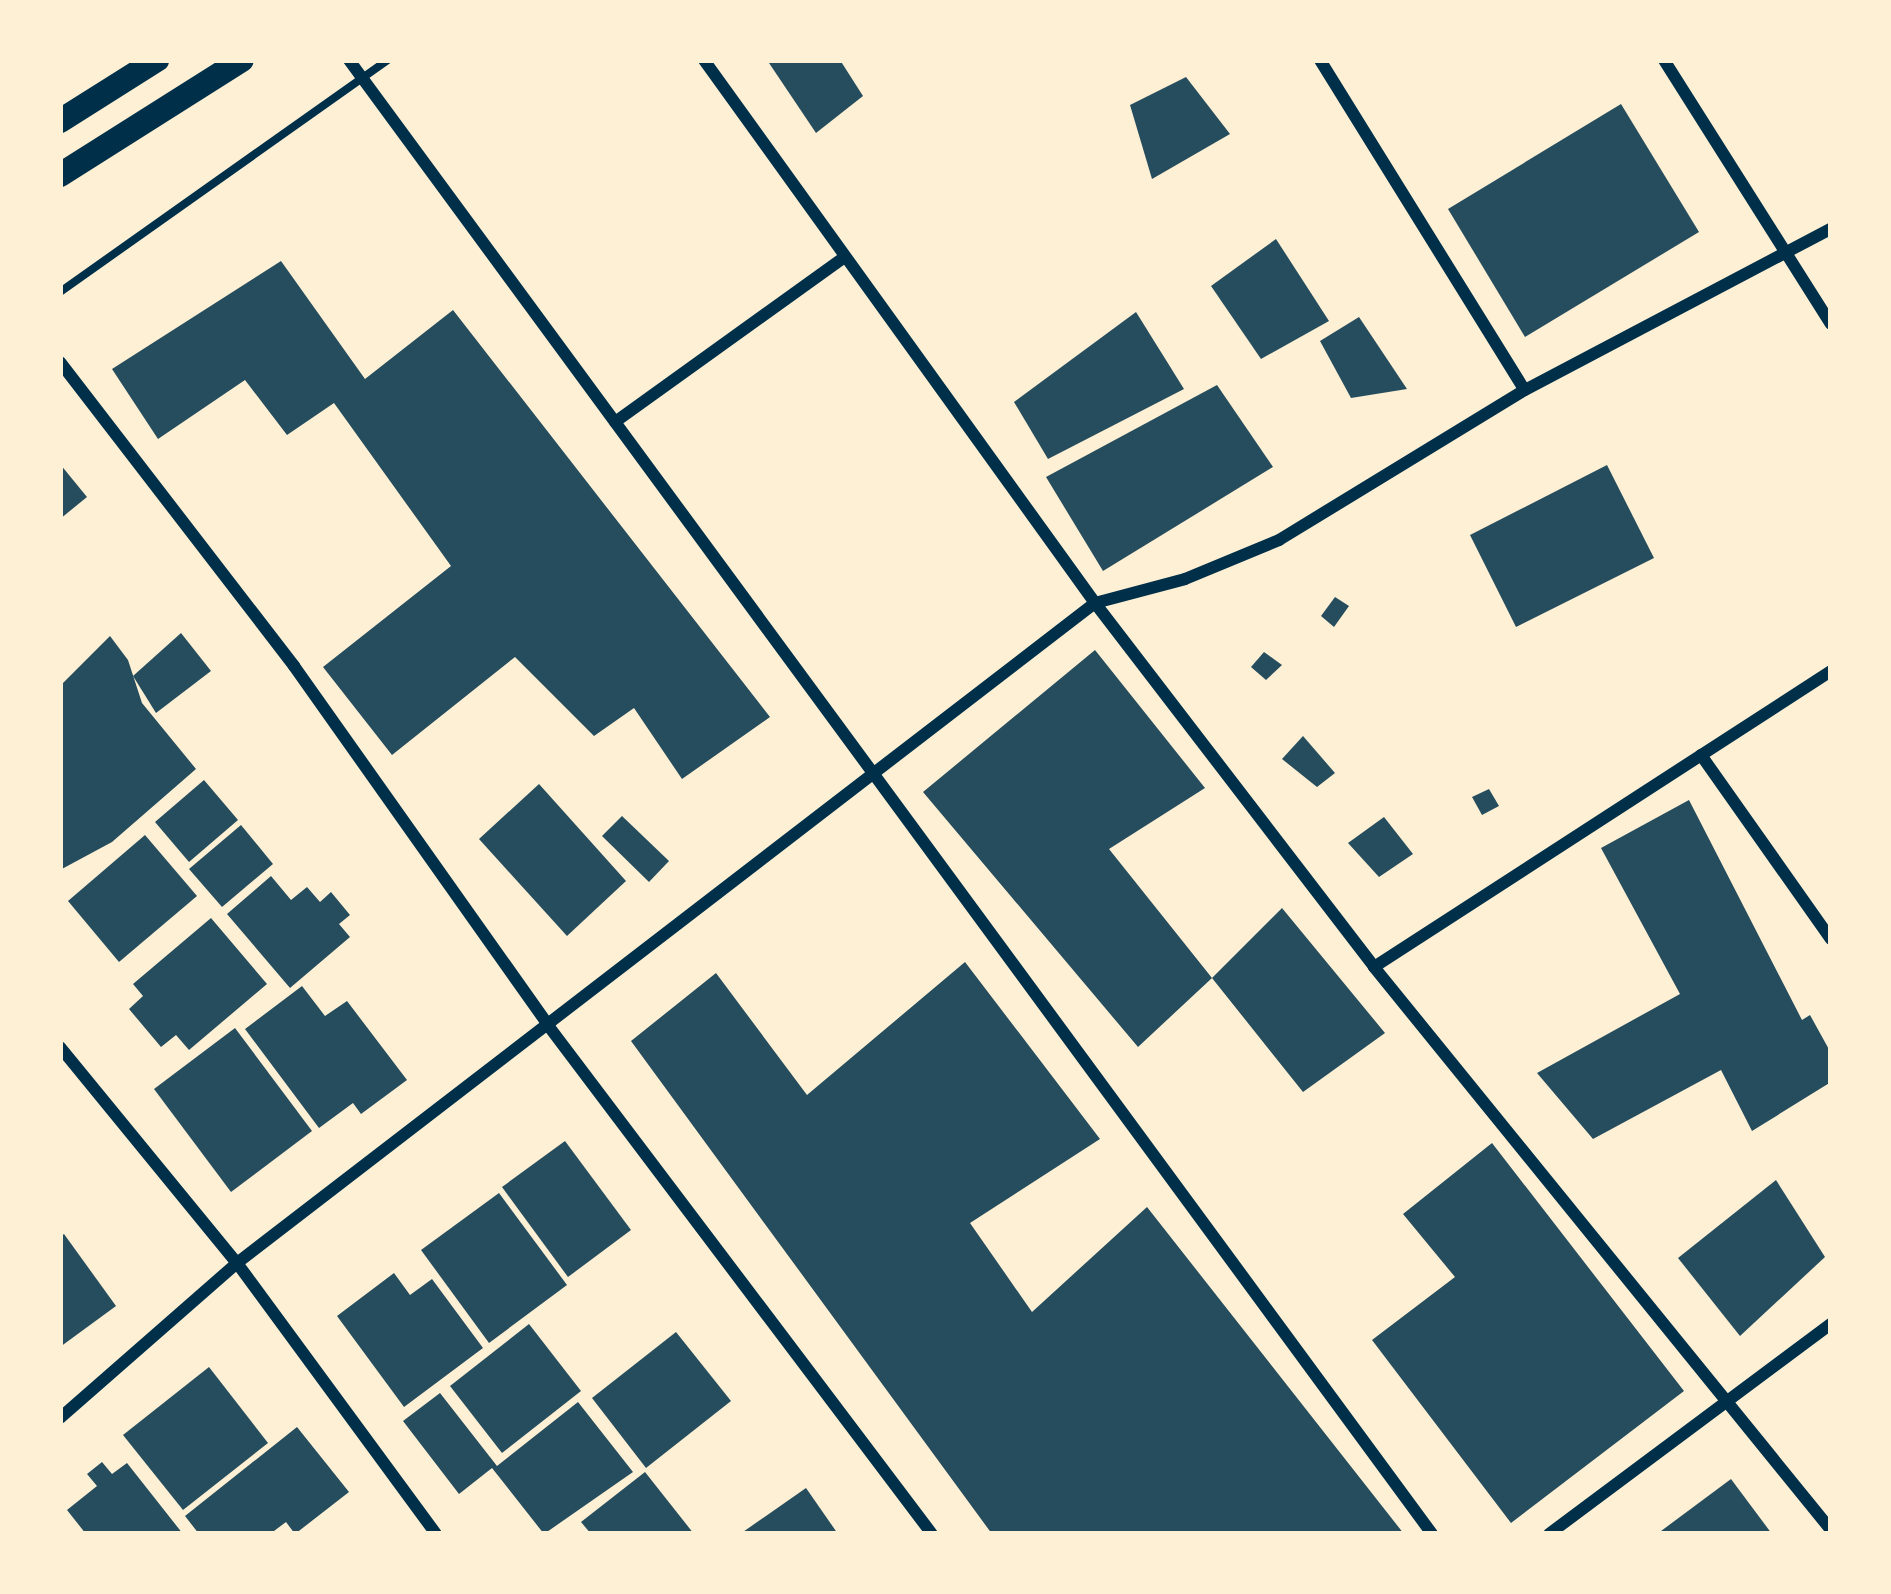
<!DOCTYPE html>
<html>
<head>
<meta charset="utf-8">
<style>
  body { margin:0 }
  #map { position:relative; width:1891px; height:1594px; overflow:hidden; background:#fdf0d5; font-family:"Noto Sans",sans-serif }
  div>[style] { position:absolute }
  .building>* { inset:0; background:#264d5e }
  .service>* { height:8px; margin:-4px; padding:0 4px; transform-origin:4px; border-radius:4px; background:#003049 }
  .minor>* { height:12px; margin:-6px; padding:0 6px; transform-origin:6px; border-radius:6px; background:#003049 }
  .trunk>* { height:24px; margin:-12px; padding:0 12px; transform-origin:12px; border-radius:12px; background:#003049 }
  span { translate:-50% -50%; white-space:nowrap; text-align:center; line-height:1.15; -webkit-text-stroke:12px #fdf0d5; paint-order:stroke }
  .frame { position:absolute; inset:0; border:63px solid #fdf0d5; pointer-events:none }
</style>
</head>
<body>
<div id="map">
  <div class="building">
    <div style="clip-path:polygon(767px 60px,840px 60px,863px 96px,816px 133px)"></div>
    <div style="clip-path:polygon(1186px 77px,1230px 134px,1152px 179px,1130px 105px)"></div>
    <div style="clip-path:polygon(1621px 104px,1699px 232px,1525px 337px,1448px 209px)"></div>
    <div style="clip-path:polygon(1276px 239px,1329px 321px,1261px 359px,1211px 286px)"></div>
    <div style="clip-path:polygon(281px 261px,365px 379px,453px 310px,770px 717px,682px 779px,634px 708px,594px 736px,515px 657px,392px 755px,323px 667px,451px 566px,334px 403px,287px 435px,245px 380px,158px 439px,112px 369px)"></div>
    <div style="clip-path:polygon(1136px 312px,1184px 389px,1048px 459px,1014px 402px)"></div>
    <div style="clip-path:polygon(1359px 317px,1407px 389px,1351px 398px,1320px 341px)"></div>
    <div style="clip-path:polygon(1217px 385px,1273px 467px,1103px 571px,1046px 477px)"></div>
    <div style="clip-path:polygon(60px 464px,87px 497px,60px 519px)"></div>
    <div style="clip-path:polygon(1607px 465px,1654px 558px,1516px 627px,1470px 535px)"></div>
    <div style="clip-path:polygon(1335px 597px,1349px 606px,1334px 627px,1321px 616px)"></div>
    <div style="clip-path:polygon(181px 633px,211px 671px,156px 713px,133px 676px)"></div>
    <div style="clip-path:polygon(110px 636px,128px 660px,142px 703px,196px 769px,112px 842px,60px 870px,60px 686px)"></div>
    <div style="clip-path:polygon(1095px 650px,1205px 788px,1109px 849px,1212px 978px,1282px 908px,1385px 1033px,1303px 1092px,1212px 978px,1138px 1047px,923px 792px)"></div>
    <div style="clip-path:polygon(1264px 652px,1282px 665px,1266px 680px,1251px 667px)"></div>
    <div style="clip-path:polygon(1303px 736px,1335px 773px,1317px 787px,1282px 759px)"></div>
    <div style="clip-path:polygon(204px 780px,238px 820px,189px 862px,155px 822px)"></div>
    <div style="clip-path:polygon(539px 784px,626px 881px,567px 936px,479px 839px)"></div>
    <div style="clip-path:polygon(1489px 789px,1499px 806px,1482px 815px,1472px 797px)"></div>
    <div style="clip-path:polygon(1689px 800px,1802px 1020px,1810px 1015px,1831px 1053px,1831px 1082px,1752px 1131px,1721px 1070px,1593px 1139px,1537px 1073px,1680px 994px,1601px 848px)"></div>
    <div style="clip-path:polygon(622px 816px,669px 861px,649px 882px,602px 836px)"></div>
    <div style="clip-path:polygon(1384px 817px,1413px 854px,1379px 877px,1348px 843px)"></div>
    <div style="clip-path:polygon(241px 825px,273px 864px,222px 907px,189px 869px)"></div>
    <div style="clip-path:polygon(145px 835px,197px 896px,119px 962px,68px 901px)"></div>
    <div style="clip-path:polygon(271px 876px,291px 900px,307px 887px,320px 902px,331px 892px,350px 915px,339px 924px,350px 937px,290px 988px,227px 914px)"></div>
    <div style="clip-path:polygon(211px 918px,267px 984px,189px 1050px,176px 1035px,161px 1047px,129px 1009px,143px 996px,133px 984px)"></div>
    <div style="clip-path:polygon(965px 962px,1100px 1139px,970px 1223px,1032px 1312px,1147px 1207px,1404px 1534px,992px 1534px,631px 1041px,716px 973px,807px 1095px)"></div>
    <div style="clip-path:polygon(302px 986px,325px 1016px,347px 1001px,407px 1080px,361px 1114px,353px 1103px,319px 1128px,245px 1029px)"></div>
    <div style="clip-path:polygon(235px 1028px,312px 1131px,231px 1192px,154px 1089px)"></div>
    <div style="clip-path:polygon(565px 1141px,631px 1230px,568px 1277px,502px 1187px)"></div>
    <div style="clip-path:polygon(1492px 1143px,1684px 1391px,1511px 1523px,1372px 1340px,1455px 1277px,1403px 1214px)"></div>
    <div style="clip-path:polygon(1776px 1180px,1825px 1257px,1740px 1336px,1678px 1258px)"></div>
    <div style="clip-path:polygon(499px 1193px,567px 1285px,489px 1343px,421px 1250px)"></div>
    <div style="clip-path:polygon(64px 1234px,116px 1306px,60px 1347px,60px 1237px)"></div>
    <div style="clip-path:polygon(394px 1273px,410px 1295px,432px 1279px,483px 1348px,404px 1407px,337px 1316px)"></div>
    <div style="clip-path:polygon(529px 1324px,581px 1391px,502px 1453px,450px 1386px)"></div>
    <div style="clip-path:polygon(676px 1332px,731px 1401px,646px 1468px,592px 1398px)"></div>
    <div style="clip-path:polygon(209px 1367px,268px 1443px,183px 1510px,123px 1435px)"></div>
    <div style="clip-path:polygon(440px 1393px,497px 1466px,578px 1402px,633px 1472px,544px 1534px,492px 1468px,459px 1494px,403px 1421px)"></div>
    <div style="clip-path:polygon(297px 1427px,349px 1492px,295px 1534px,286px 1522px,270px 1534px,199px 1534px,185px 1516px)"></div>
    <div style="clip-path:polygon(102px 1462px,112px 1474px,127px 1463px,183px 1534px,86px 1534px,67px 1510px,97px 1486px,87px 1474px)"></div>
    <div style="clip-path:polygon(645px 1472px,694px 1534px,591px 1534px,581px 1522px)"></div>
    <div style="clip-path:polygon(1731px 1479px,1772px 1534px,1657px 1534px)"></div>
    <div style="clip-path:polygon(806px 1488px,838px 1534px,740px 1534px)"></div>
  </div>
  <div class="service">
    <div style="left:60px;top:292px;width:402px;rotate:-35.3deg"></div>
  </div>
  <div class="minor">
    <div style="left:349px;top:60px;width:1829px;rotate:53.69deg"></div>
    <div style="left:704px;top:60px;width:669px;rotate:54.24deg"></div>
    <div style="left:1095px;top:603px;width:459px;rotate:52.5deg"></div>
    <div style="left:1374px;top:967px;width:725px;rotate:50.93deg"></div>
    <div style="left:1320px;top:60px;width:388px;rotate:58.2deg"></div>
    <div style="left:1664px;top:60px;width:312px;rotate:57.7deg"></div>
    <div style="left:60px;top:362px;width:384px;rotate:52.4deg"></div>
    <div style="left:294px;top:666px;width:443px;rotate:54.7deg"></div>
    <div style="left:550px;top:1028px;width:634px;rotate:52.95deg"></div>
    <div style="left:615px;top:422px;width:283px;rotate:-35.7deg"></div>
    <div style="left:1701px;top:755px;width:225px;rotate:54.8deg"></div>
    <div style="left:1374px;top:967px;width:544px;rotate:-32.93deg"></div>
    <div style="left:60px;top:1047px;width:279px;rotate:50.7deg"></div>
    <div style="left:237px;top:1263px;width:336px;rotate:53.7deg"></div>
    <div style="left:60px;top:1418px;width:235px;rotate:-41.2deg"></div>
    <div style="left:237px;top:1263px;width:1082px;rotate:-37.57deg"></div>
    <div style="left:1095px;top:603px;width:93px;rotate:-14.9deg"></div>
    <div style="left:1185px;top:579px;width:102px;rotate:-22.5deg"></div>
    <div style="left:1279px;top:540px;width:288px;rotate:-31.4deg"></div>
    <div style="left:1525px;top:390px;width:346px;rotate:-27.8deg"></div>
    <div style="left:1549px;top:1534px;width:352px;rotate:-36.7deg"></div>
  </div>
  <div class="trunk">
    <div style="left:60px;top:121px;width:115px;rotate:-32.2deg"></div>
    <div style="left:60px;top:175px;width:215px;rotate:-32.3deg"></div>
  </div>
  <div class="frame"></div>
</div>
</body>
</html>
